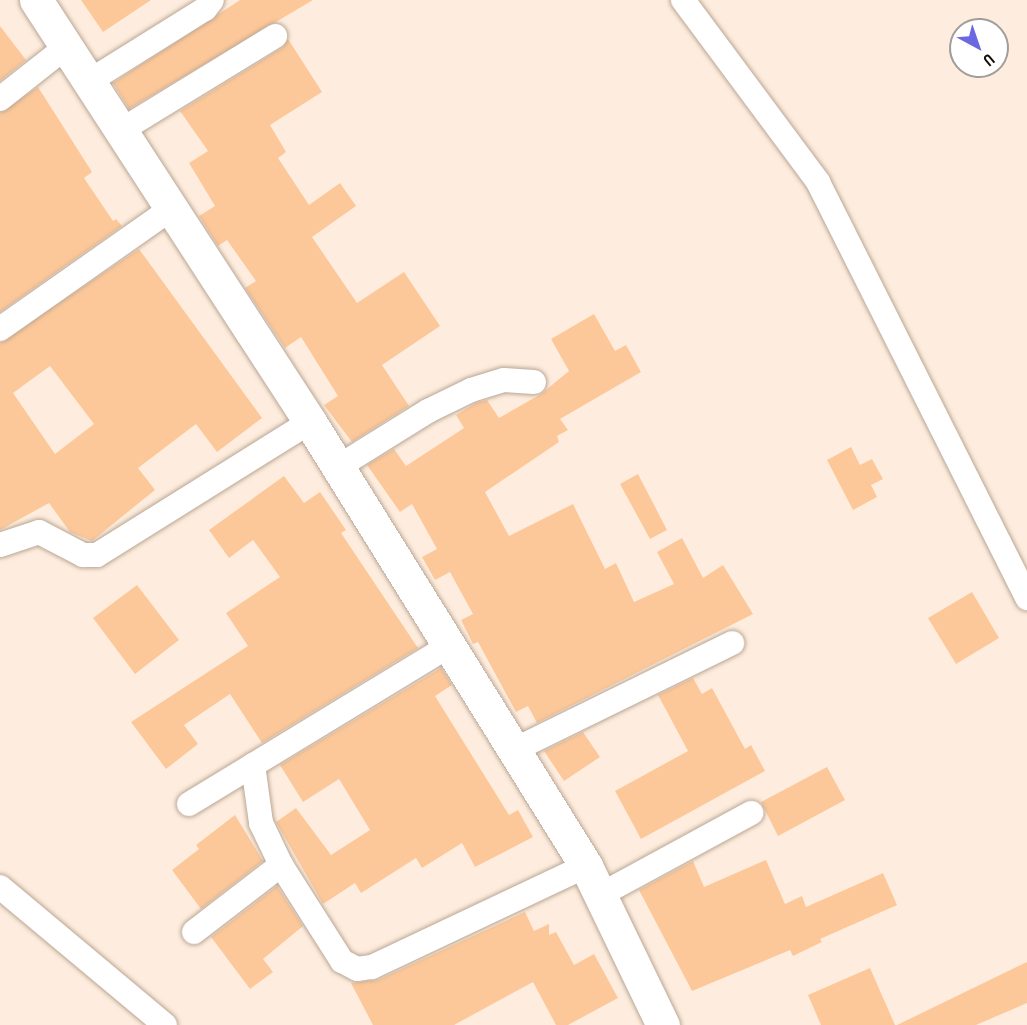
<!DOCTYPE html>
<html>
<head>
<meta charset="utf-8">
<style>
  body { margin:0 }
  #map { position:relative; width:1027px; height:1025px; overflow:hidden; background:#feedde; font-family:"PT Sans Narrow",sans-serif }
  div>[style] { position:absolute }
  .building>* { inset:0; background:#fdc899 }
  .roads { filter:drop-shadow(0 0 2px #baa694) drop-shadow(0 0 2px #baa694) }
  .street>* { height:24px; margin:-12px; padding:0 12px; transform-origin:12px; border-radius:12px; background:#fff }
  .secondary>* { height:33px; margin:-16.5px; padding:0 16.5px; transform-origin:16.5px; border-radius:16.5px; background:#fff }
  span { translate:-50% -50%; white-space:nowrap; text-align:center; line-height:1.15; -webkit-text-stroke:5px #fff; paint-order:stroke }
  .north { position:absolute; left:949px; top:18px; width:60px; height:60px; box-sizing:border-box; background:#fff; border:2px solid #a09d9b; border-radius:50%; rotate:140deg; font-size:16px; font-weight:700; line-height:24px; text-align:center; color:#120b06 }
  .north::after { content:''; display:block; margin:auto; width:21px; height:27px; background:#6c68e2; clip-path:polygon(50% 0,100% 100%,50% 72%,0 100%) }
</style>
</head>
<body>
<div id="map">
  <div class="building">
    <div style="clip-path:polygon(81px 0,151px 0,103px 32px)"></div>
    <div style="clip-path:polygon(240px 0,313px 0,129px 109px,113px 83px)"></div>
    <div style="clip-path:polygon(0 26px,26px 60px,0 81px)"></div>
    <div style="clip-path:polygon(288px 39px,322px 92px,270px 125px,286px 152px,278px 158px,309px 205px,340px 183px,356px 206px,312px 237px,357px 303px,404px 272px,440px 326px,382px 365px,409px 406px,352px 442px,324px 405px,338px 396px,301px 337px,285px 348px,245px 288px,256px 281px,227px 240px,218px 246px,199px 216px,215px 206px,189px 163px,208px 151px,180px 111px,282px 48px)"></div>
    <div style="clip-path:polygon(38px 87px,92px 172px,84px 178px,113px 221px,116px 219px,122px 226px,0 312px,0 113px)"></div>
    <div style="clip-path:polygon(evenodd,139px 249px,262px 418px,217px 452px,196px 424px,138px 468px,155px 490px,92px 541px,70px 532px,49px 503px,0 530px,0 343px,139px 249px,50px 366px,94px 424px,55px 454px,13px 393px,50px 366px)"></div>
    <div style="clip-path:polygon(594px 314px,615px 351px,626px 345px,641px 372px,560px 419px,568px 430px,557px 436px,559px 442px,485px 492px,509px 536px,573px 504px,605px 569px,616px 563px,634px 602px,674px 584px,657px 552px,682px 538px,703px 578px,723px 565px,753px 614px,537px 723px,528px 706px,516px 712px,478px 642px,473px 644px,461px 620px,473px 614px,450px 572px,435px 580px,422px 557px,437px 549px,412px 504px,400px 512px,367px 465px,394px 449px,406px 466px,464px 428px,456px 415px,476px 403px,487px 400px,499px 418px,541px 394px,569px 371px,551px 339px)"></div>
    <div style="clip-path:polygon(851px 447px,860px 465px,872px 459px,883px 479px,871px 485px,877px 497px,853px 510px,827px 460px)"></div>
    <div style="clip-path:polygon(638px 474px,667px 530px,650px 539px,620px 484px)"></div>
    <div style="clip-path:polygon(284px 476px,304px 503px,320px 492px,346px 530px,341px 533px,418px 648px,262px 743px,230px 694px,184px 725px,198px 744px,166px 769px,131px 722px,248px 646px,226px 613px,280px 577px,253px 540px,229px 558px,209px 530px)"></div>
    <div style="clip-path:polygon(137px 585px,179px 640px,135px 674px,93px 618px)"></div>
    <div style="clip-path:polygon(972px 592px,999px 638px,956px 664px,928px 618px)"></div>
    <div style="clip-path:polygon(441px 668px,452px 685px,435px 696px,509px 815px,518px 810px,533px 837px,475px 867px,462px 843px,422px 868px,416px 858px,361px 893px,355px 883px,323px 904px,276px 822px,296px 808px,331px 855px,370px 830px,339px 779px,303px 802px,280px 765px)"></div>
    <div style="clip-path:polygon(693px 678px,702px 694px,712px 688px,745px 749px,751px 745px,765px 771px,641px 839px,615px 791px,688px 751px,658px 695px)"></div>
    <div style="clip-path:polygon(583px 732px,600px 757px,564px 781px,544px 751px)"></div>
    <div style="clip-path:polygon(827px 767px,845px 800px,778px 836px,761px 802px)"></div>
    <div style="clip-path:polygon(235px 815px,263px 861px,201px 909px,172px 870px,199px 849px,196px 845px)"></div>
    <div style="clip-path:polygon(766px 860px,785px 904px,802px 896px,806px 907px,883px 873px,897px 905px,820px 939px,822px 942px,793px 956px,790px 950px,692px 991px,639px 890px,693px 861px,704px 887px)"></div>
    <div style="clip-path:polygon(277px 886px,303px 926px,263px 959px,273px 972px,250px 989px,211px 937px)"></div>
    <div style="clip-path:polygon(525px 912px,534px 931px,549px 924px,549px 935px,556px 932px,574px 965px,594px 954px,618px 998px,568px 1025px,556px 1025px,533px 982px,454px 1025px,373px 1025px,351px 983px,378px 980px)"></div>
    <div style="clip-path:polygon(1027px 962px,1027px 1003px,976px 1025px,897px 1025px)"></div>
    <div style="clip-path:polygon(870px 968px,895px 1025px,821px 1025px,808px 995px)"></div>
  </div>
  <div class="roads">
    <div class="street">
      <div style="left:683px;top:0;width:227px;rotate:53.4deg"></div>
      <div style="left:818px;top:182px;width:466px;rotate:63.3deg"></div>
      <div style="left:88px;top:82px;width:138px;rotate:-32deg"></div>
      <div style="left:205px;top:9px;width:11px;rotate:-52deg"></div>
      <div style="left:0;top:99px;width:85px;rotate:-38.3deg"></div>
      <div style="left:120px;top:131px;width:182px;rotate:-31.5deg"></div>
      <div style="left:0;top:329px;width:210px;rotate:-35.1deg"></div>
      <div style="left:338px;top:467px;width:106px;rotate:-31.9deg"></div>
      <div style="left:428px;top:411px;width:48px;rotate:-26deg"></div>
      <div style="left:471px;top:390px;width:34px;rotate:-17deg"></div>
      <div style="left:504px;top:380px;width:30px;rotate:4deg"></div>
      <div style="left:0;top:545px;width:41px;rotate:-18.4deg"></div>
      <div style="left:39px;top:532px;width:50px;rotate:27.6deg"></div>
      <div style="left:83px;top:555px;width:14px"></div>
      <div style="left:97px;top:555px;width:251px;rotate:-32deg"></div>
      <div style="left:514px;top:750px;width:243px;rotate:-26.1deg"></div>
      <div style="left:253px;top:765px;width:59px;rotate:82.1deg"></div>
      <div style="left:261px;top:823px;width:47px;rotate:64.5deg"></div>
      <div style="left:281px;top:865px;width:114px;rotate:57.6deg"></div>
      <div style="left:342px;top:961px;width:17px;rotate:28deg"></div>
      <div style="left:357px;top:969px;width:15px;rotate:-8deg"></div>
      <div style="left:372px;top:967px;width:237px;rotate:-25.3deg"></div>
      <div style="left:189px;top:804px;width:304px;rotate:-31.3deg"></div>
      <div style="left:0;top:887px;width:215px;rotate:39.9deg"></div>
      <div style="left:602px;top:894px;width:170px;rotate:-28.5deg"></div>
      <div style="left:194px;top:932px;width:110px;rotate:-37.6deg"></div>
    </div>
    <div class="secondary">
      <div style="left:36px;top:0;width:503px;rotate:57deg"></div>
      <div style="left:310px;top:422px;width:523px;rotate:58.13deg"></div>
      <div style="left:586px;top:866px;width:177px;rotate:64.2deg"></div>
    </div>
  </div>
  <div class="north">U</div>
</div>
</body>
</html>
